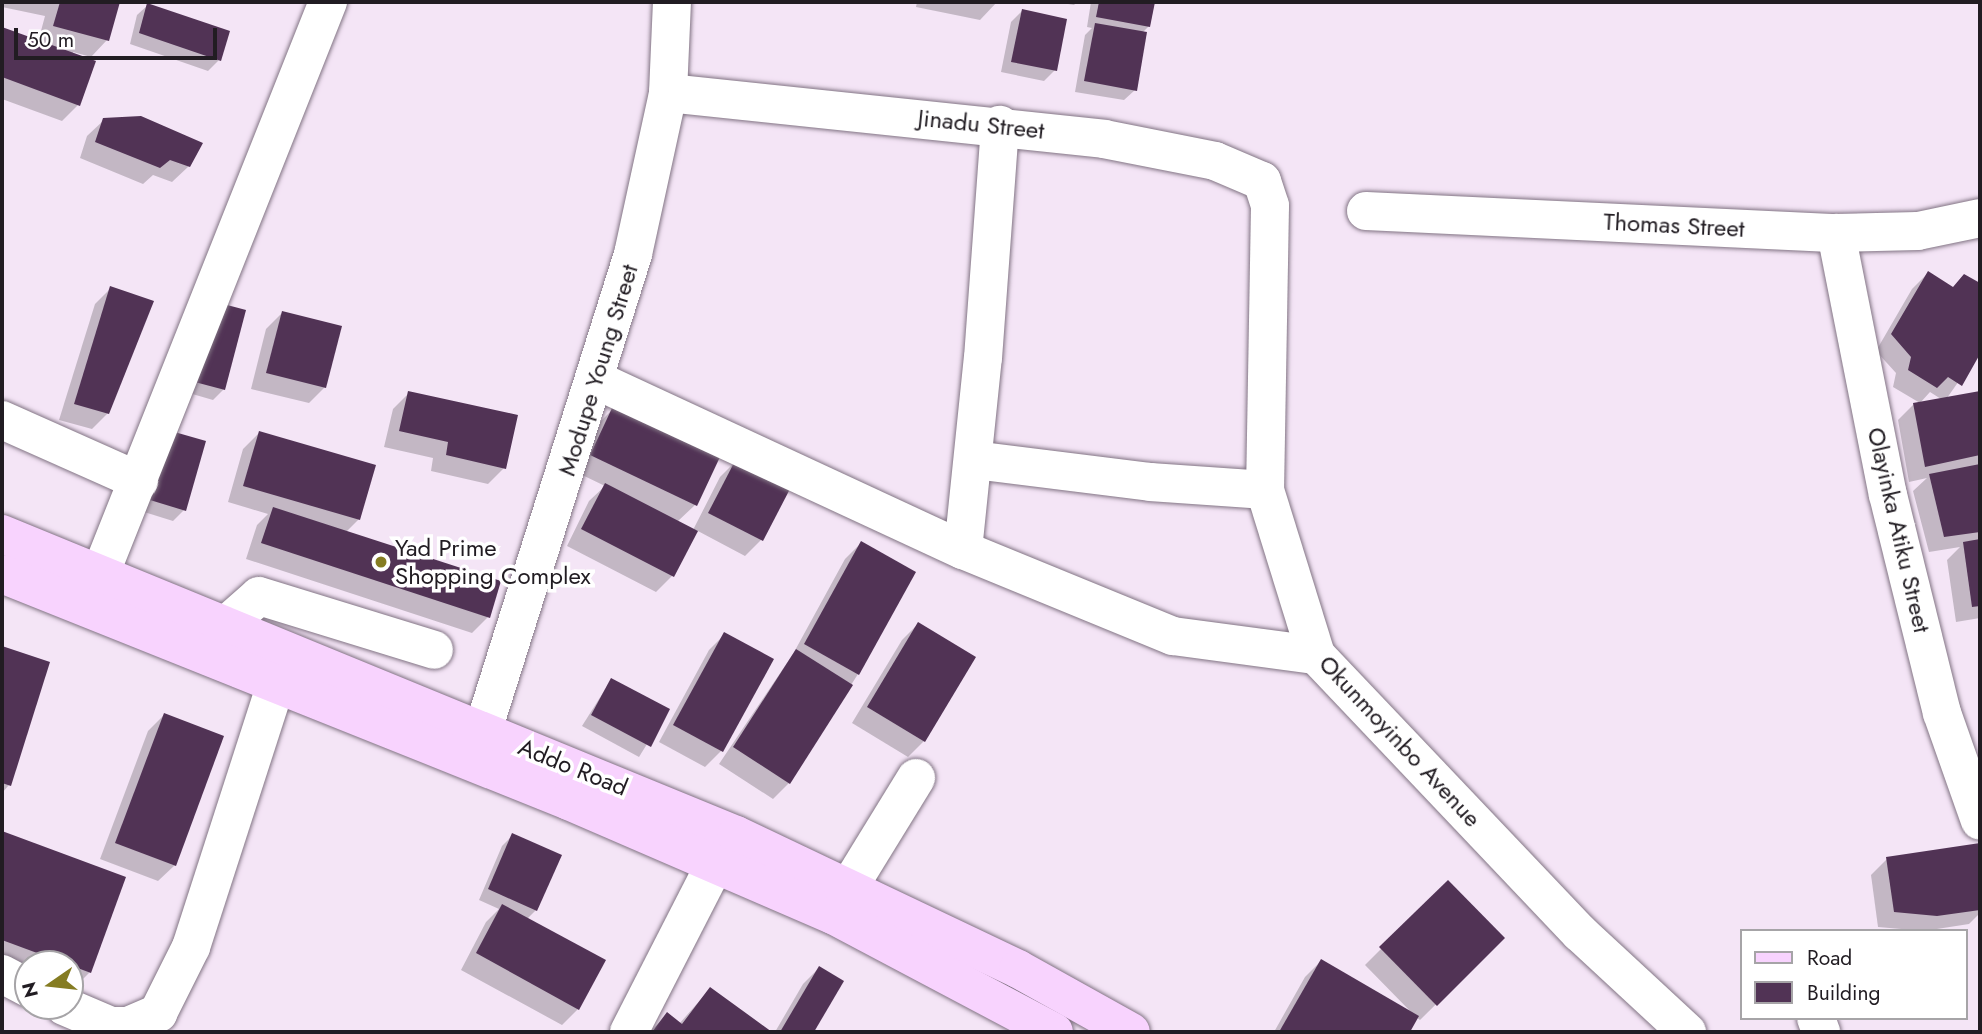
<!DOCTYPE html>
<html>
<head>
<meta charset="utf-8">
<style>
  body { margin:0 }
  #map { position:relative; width:1982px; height:1034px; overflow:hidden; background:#f4e5f6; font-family:Jost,sans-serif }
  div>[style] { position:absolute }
  .shadow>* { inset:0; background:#0003 }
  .building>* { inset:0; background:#513355 }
  .roads { filter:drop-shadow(0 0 2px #827484) drop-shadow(0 0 2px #827484) }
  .minor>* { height:38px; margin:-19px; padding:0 19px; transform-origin:19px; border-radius:19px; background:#fff }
  .major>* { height:38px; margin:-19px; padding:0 19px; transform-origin:19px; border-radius:19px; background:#f8d3fe }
  .dots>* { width:19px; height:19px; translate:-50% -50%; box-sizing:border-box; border:4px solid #fff; border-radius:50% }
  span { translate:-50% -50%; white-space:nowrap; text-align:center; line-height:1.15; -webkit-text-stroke:7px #fff; paint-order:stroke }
  .street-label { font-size:24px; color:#211c22 }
  .poi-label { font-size:24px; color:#211c22 }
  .left { translate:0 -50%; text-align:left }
  .frame { position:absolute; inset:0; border:4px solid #211c22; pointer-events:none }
  .legend { position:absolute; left:1740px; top:929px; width:228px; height:91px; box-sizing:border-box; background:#fff; border:2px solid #a6a4a7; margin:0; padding:9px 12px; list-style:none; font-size:21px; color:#211c22 }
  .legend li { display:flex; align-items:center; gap:14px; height:35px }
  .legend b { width:35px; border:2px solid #a6a4a7 }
  .north { position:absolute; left:14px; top:950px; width:70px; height:70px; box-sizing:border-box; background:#fff; border:2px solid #a6a4a7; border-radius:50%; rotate:256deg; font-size:19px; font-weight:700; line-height:28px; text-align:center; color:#211c22 }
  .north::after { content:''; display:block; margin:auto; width:24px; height:32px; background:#857c22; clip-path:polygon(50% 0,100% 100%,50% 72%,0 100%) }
  .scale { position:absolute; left:14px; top:28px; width:203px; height:32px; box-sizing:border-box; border:4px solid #211c22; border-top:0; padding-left:9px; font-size:21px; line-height:24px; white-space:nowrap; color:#211c22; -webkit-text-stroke:5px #fff; paint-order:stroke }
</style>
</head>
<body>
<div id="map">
  <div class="shadow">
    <div style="clip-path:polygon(2px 2px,118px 2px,107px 40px,91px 57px,73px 52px,78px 105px,62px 121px,2px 99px,2px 28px,38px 42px,45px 16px,2px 7px)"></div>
    <div style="clip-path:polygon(917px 2px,997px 2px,980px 20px,916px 7px)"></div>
    <div style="clip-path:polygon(1056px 2px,1077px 2px,1074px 5px)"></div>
    <div style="clip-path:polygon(1091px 2px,1153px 2px,1149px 26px,1142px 33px,1135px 90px,1124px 100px,1075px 92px,1085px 35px,1092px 28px,1087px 27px)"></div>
    <div style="clip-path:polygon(148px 5px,219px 60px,208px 71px,130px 44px,137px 15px)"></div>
    <div style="clip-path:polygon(1022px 11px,1055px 70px,1044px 81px,1001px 72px,1011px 22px)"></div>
    <div style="clip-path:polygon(104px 120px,189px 166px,172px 182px,153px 175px,143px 184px,80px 158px,87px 136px)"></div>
    <div style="clip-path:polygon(1928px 273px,1952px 289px,1965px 276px,1980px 285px,1980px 351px,1947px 398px,1980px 392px,1980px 618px,1956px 622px,1947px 560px,1960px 547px,1929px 552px,1913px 491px,1927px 478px,1909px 482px,1898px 420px,1914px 404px,1941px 399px,1930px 392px,1920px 403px,1893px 387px,1896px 373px,1876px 351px,1912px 289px)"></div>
    <div style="clip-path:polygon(111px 288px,108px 413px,92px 429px,59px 420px,95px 304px)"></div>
    <div style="clip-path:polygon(283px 312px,325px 387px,309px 403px,251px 389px,266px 329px)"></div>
    <div style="clip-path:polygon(202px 314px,224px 389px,213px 400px,182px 391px)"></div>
    <div style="clip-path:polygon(409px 393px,504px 468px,488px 484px,431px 471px,433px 458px,384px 447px,393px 409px)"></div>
    <div style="clip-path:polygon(614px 408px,695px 505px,677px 522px,693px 530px,720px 477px,736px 461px,761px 540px,745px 556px,696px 530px,672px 576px,656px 592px,567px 546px,589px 501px,605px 486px,576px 472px,598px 424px)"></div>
    <div style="clip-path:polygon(259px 433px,359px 519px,346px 532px,488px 617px,472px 633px,246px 559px,257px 525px,268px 514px,228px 502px,243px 449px)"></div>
    <div style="clip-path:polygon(160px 443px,184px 510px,173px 521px,141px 511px)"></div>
    <div style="clip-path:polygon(861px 543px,858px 674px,789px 783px,773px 799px,719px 764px,793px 654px,845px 559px)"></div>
    <div style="clip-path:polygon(918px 624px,924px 741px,908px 757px,852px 723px,902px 640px)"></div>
    <div style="clip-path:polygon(725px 634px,771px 660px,721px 751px,705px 767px,659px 742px,709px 650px)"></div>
    <div style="clip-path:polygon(2px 648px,48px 663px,9px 785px,2px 793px)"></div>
    <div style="clip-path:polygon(611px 680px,668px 710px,639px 757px,582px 726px)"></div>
    <div style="clip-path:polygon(164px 715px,175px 865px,158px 881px,100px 859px,148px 731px)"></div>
    <div style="clip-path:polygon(2px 832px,124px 878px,90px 972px,70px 992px,70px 964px,28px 964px,28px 978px,2px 968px)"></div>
    <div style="clip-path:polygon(513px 835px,536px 910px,527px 919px,578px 1009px,562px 1025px,461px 970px,486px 922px,499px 909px,479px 900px,502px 846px)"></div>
    <div style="clip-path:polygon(1978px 845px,1980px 913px,1969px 924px,1924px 931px,1878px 927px,1871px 875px,1887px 859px)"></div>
    <div style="clip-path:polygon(1448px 882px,1503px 938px,1420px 1020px,1416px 1017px,1408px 1032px,1274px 1032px,1305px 977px,1321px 961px,1412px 1013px,1365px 965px)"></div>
    <div style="clip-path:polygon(819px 968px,841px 982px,812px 1032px,775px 1032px,803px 984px)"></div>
    <div style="clip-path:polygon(710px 989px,769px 1032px,649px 1032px,667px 1015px,679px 1024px)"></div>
  </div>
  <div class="building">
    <div style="clip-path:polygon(60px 2px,120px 2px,109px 41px,53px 26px)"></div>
    <div style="clip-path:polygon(1099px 2px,1155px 2px,1150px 27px,1096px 17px)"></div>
    <div style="clip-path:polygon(147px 3px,230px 31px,221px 61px,139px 33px)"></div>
    <div style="clip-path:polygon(1022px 9px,1067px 19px,1057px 71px,1011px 62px)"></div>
    <div style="clip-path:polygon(1095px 23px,1147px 32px,1137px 91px,1084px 81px)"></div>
    <div style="clip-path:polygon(2px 27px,96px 61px,80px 106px,2px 77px)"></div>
    <div style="clip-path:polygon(141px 116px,203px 143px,190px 167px,170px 160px,160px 168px,95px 142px,103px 118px)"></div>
    <div style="clip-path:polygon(1928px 271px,1953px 287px,1964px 274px,1980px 283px,1980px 354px,1962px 386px,1948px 377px,1937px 388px,1908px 370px,1911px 357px,1891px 334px)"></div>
    <div style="clip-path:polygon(110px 286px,154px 301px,109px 414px,74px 404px)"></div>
    <div style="clip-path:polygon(212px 301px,246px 310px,225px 390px,191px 381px)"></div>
    <div style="clip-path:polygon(282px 311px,342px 326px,326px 388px,266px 373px)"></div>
    <div style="clip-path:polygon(408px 391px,518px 415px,506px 469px,446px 455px,448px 442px,399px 431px)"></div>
    <div style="clip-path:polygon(1980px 391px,1980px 455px,1925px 467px,1913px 403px)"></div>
    <div style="clip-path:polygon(613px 406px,720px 457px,697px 506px,590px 455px)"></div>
    <div style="clip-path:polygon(171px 431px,206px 441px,186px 511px,150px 500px)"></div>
    <div style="clip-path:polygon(259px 431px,376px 465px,360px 520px,243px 486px)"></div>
    <div style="clip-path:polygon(736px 459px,791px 487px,763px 541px,708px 513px)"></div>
    <div style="clip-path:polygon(1980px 464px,1980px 532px,1944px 537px,1929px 474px)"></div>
    <div style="clip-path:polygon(605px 483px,698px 531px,674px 577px,581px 529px)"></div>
    <div style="clip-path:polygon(273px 507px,501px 581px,490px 618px,261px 543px)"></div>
    <div style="clip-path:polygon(1980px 539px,1980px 606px,1972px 607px,1963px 542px)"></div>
    <div style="clip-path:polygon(861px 541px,916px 572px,859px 675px,804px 644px)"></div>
    <div style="clip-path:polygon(918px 622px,976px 657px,925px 742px,867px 707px)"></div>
    <div style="clip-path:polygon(724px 632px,774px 659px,723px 752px,673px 725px)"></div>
    <div style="clip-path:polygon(2px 646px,50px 662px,11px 786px,2px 783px)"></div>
    <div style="clip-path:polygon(796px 649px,853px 685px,790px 784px,733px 747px)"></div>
    <div style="clip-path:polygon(611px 678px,670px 709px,651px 747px,591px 715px)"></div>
    <div style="clip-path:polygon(164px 713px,224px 736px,176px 866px,115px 843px)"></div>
    <div style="clip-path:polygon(2px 831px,126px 877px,91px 973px,2px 940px)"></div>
    <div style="clip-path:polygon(512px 833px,562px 855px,537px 911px,488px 889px)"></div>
    <div style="clip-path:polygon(1980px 843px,1980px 910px,1937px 916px,1894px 912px,1886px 857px)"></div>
    <div style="clip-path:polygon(1448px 880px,1505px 938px,1437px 1006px,1379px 947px)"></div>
    <div style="clip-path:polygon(502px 904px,606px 960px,579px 1010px,476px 953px)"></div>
    <div style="clip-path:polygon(1321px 959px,1419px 1016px,1410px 1032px,1279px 1032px)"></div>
    <div style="clip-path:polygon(819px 966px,844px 981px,814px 1032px,780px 1032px)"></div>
    <div style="clip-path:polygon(710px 987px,772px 1032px,652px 1032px,667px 1012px,682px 1024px)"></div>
  </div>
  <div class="roads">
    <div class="minor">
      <div style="left:668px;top:93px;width:438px;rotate:6deg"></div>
      <div style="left:1104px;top:139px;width:113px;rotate:11.2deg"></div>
      <div style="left:1215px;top:161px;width:51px;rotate:23.1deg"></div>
      <div style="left:1262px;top:181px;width:26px;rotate:72deg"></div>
      <div style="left:1270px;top:206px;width:284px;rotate:91deg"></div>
      <div style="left:1265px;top:490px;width:173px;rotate:72.8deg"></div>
      <div style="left:1316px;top:655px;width:383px;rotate:46.5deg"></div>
      <div style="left:1580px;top:933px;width:146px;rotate:42.8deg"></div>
      <div style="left:1366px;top:211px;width:471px;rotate:2.7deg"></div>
      <div style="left:1836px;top:233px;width:82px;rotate:-1.4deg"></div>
      <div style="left:1918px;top:231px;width:63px;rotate:-11.8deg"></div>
      <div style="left:1836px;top:233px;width:267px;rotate:78.8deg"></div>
      <div style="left:1888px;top:495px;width:225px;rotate:76.1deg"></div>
      <div style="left:1942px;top:713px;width:114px;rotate:70.6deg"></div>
      <div style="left:596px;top:380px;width:404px;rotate:24.9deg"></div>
      <div style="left:963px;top:550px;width:227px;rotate:22.3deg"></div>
      <div style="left:1173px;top:636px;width:144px;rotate:7.6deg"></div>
      <div style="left:2px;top:420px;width:150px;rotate:24deg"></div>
      <div style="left:974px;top:460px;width:178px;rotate:7.1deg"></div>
      <div style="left:1151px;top:482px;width:114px;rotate:4deg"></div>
      <div style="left:963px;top:550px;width:193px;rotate:-84.1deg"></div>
      <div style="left:983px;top:358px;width:234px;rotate:-85.8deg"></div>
      <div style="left:101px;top:572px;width:614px;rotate:-68.29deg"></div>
      <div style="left:225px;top:626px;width:45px;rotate:-41.4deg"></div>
      <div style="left:259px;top:596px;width:183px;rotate:17.1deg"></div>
      <div style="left:483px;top:730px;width:499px;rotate:-72.5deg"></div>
      <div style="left:633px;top:254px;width:165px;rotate:-77.7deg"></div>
      <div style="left:668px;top:93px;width:91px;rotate:-87.5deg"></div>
      <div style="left:849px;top:887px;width:128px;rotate:-58.4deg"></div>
      <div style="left:2px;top:974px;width:30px;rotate:28deg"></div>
      <div style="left:64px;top:1006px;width:51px;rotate:23.1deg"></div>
      <div style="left:111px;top:1026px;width:17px"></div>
      <div style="left:128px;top:1026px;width:33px;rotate:-23deg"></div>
      <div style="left:158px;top:1013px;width:74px;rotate:-63.4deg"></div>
      <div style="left:191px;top:947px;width:309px;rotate:-72.1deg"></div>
      <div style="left:1816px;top:1018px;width:15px;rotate:70deg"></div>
      <div style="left:629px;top:1032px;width:186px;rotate:-62.9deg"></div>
    </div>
    <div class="major">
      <div style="left:2px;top:534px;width:793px;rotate:22.3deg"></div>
      <div style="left:736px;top:835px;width:312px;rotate:25.4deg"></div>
      <div style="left:1018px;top:969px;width:129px;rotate:29.1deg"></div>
      <div style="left:2px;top:574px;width:611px;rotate:21.82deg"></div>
      <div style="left:569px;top:801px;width:288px;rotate:23.4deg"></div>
      <div style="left:833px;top:915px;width:250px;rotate:27.9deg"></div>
    </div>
  </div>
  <div class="dots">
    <div style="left:381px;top:562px;background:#857c22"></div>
  </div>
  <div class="street-label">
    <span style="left:981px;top:124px;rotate:6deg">Jinadu Street</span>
    <span style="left:1674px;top:225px;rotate:3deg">Thomas Street</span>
    <span style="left:598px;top:370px;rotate:-73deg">Modupe Young Street</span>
    <span style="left:1899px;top:530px;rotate:77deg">Olayinka Atiku Street</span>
    <span style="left:1400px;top:741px;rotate:47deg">Okunmoyinbo Avenue</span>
    <span style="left:573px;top:767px;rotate:22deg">Addo Road</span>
  </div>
  <div class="poi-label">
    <span class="left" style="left:395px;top:562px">Yad Prime<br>Shopping Complex</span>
  </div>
  <div class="frame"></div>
  <ul class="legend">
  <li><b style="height:9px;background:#f8d3fe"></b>Road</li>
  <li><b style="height:19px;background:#513355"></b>Building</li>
  </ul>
  <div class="north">N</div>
  <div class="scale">50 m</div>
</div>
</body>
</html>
